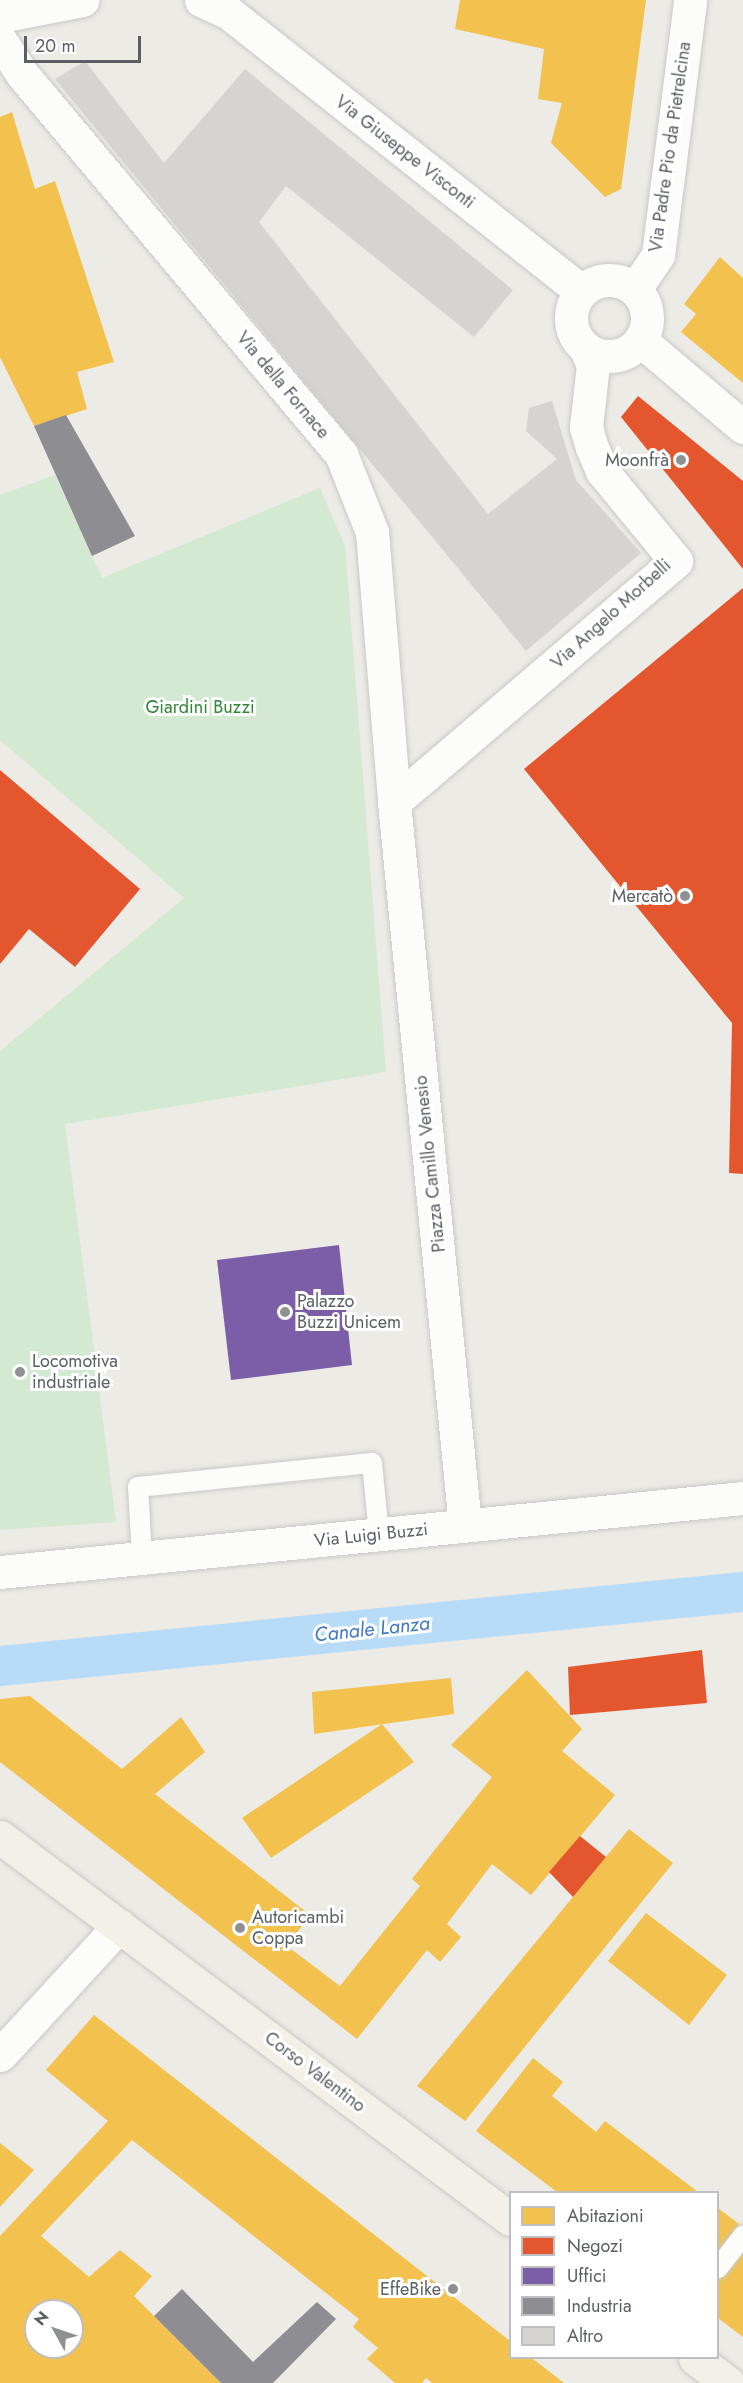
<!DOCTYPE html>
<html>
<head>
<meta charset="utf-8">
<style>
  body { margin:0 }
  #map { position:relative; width:743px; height:2383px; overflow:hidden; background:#ecebe6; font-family:Jost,sans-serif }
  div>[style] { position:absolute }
  .green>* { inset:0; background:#d3e9d1 }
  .homes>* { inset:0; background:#f2c14e }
  .shops>* { inset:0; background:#e4572e }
  .offices>* { inset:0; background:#7b5ea7 }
  .industry>* { inset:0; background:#8d8d92 }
  .canal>* { height:40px; margin:-20px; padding:0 20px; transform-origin:20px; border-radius:20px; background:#b8dbf8 }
  .building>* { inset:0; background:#d5d4d1 }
  .roads { filter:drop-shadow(0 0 2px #c8c8c6) drop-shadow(0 0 2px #c8c8c6) }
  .lane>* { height:20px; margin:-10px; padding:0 10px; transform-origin:10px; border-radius:10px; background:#fcfcfb }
  .street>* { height:33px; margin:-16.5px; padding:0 16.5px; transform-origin:16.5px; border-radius:16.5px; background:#fcfcfb }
  .street>.ring { margin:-16.5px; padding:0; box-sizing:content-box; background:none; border:33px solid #fcfcfb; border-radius:50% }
  .primary>* { height:33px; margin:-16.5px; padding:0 16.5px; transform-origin:16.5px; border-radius:16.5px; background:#f3f1e7 }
  .dots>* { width:16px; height:16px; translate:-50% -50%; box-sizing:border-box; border:3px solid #fff; border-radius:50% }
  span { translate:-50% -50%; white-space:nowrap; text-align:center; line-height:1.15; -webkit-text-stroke:6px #fff; paint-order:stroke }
  .street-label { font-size:18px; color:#5b5f64 }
  .poi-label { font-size:18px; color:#5b5f64 }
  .right { translate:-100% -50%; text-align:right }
  .left { translate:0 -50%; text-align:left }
  .park-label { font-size:18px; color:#308637 }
  .water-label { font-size:20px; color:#3c78c0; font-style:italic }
  .legend { position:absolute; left:509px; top:2191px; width:210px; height:168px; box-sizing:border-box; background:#fff; border:2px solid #bdbfc1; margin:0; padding:8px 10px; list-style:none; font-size:18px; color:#5b5f64 }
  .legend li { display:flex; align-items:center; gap:12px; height:30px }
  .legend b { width:30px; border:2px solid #bdbfc1 }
  .north { position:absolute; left:24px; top:2299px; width:60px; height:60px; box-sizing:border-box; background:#fff; border:2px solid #bdbfc1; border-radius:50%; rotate:310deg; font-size:16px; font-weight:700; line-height:24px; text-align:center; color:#5b5f64 }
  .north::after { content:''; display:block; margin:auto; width:21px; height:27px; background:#8e9092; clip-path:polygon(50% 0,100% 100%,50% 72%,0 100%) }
  .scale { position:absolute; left:24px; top:36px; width:117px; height:27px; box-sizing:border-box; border:3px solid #5b5f64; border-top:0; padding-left:8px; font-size:18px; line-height:21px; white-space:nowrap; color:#5b5f64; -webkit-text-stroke:4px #fff; paint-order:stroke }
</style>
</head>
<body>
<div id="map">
  <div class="green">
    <div style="clip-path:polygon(55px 475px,102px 578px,320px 488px,345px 546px,386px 1072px,65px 1124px,116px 1522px,0 1530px,0 1051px,184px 898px,0 740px,0 495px)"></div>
  </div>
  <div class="homes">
    <div style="clip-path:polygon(460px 0,646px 0,621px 189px,605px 197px,551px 143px,562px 103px,538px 99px,544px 49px,455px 29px)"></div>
    <div style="clip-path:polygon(12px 112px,35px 189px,55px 181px,114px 362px,77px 372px,87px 409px,34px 426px,0 357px,0 117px)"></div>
    <div style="clip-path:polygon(720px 257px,743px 278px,743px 383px,681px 332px,696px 314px,684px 304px)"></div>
    <div style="clip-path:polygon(527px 1670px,582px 1729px,562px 1751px,615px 1795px,531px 1895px,492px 1864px,447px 1924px,461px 1937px,440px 1962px,427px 1950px,357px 2039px,0 1762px,0 1699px,30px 1696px,122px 1769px,181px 1717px,205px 1752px,155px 1794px,310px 1915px,287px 1946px,340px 1986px,420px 1886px,412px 1879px,492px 1777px,451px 1745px)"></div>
    <div style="clip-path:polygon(451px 1678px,454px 1714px,314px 1734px,312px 1692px)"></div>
    <div style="clip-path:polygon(382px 1724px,414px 1762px,271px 1858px,242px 1818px)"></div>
    <div style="clip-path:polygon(629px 1829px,673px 1863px,465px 2121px,417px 2086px)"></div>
    <div style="clip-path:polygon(646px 1913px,727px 1975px,689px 2025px,608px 1961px)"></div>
    <div style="clip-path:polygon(evenodd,94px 2015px,510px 2341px,510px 2358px,532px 2358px,564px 2383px,432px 2383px,426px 2378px,422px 2383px,395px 2383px,367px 2359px,378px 2348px,353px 2327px,359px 2319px,132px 2140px,41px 2236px,89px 2277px,120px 2250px,152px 2276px,134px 2296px,221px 2383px,0 2383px,0 2236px,108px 2121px,46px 2070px,94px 2015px,36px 2311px,72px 2311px,72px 2347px,36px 2347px,36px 2311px)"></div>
    <div style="clip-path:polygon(533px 2058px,563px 2082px,552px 2096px,596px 2132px,605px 2121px,698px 2192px,557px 2192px,476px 2131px)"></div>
    <div style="clip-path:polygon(0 2143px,34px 2170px,0 2207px)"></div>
    <div style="clip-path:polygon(718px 2208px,739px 2224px,718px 2252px)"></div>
    <div style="clip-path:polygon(743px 2248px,743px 2337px,718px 2318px,718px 2280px)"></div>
  </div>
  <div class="shops">
    <div style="clip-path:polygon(638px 396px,743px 481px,743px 569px,621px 417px)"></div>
    <div style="clip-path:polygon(743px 588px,743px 1174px,729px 1173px,732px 1023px,524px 769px)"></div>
    <div style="clip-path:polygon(0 770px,140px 889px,75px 967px,29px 929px,0 964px)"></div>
    <div style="clip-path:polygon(702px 1650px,707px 1703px,570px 1715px,568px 1667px)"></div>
    <div style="clip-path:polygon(580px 1836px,606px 1857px,573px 1897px,549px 1872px)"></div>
  </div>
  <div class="offices">
    <div style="clip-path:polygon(339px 1245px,352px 1365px,231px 1380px,217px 1260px)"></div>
  </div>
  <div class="industry">
    <div style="clip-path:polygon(66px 415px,135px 536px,92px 556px,34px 426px)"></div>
    <div style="clip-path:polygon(182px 2289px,253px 2362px,317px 2302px,336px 2319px,273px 2383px,221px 2383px,154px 2316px)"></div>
  </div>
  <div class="canal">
    <div style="left:0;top:1666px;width:747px;rotate:-5.69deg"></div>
  </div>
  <div class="building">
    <div style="clip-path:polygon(85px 61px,164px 163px,245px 69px,513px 290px,474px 337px,286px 186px,259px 222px,488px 514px,557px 459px,526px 431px,529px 408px,552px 401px,576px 480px,641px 553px,526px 651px,55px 79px)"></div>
  </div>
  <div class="roads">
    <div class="lane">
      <div style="left:142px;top:1558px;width:71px;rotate:-93.2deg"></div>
      <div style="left:138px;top:1487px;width:235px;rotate:-5.9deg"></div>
      <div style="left:372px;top:1463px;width:71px;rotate:84.4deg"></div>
      <div style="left:718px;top:2268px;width:41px;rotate:-52deg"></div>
    </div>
    <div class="street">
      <div style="left:201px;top:0;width:31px;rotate:25deg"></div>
      <div style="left:229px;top:13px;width:449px;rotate:38.3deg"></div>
      <div style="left:0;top:16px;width:84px;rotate:-11deg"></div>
      <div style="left:0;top:40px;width:40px;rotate:57.1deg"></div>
      <div style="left:22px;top:74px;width:496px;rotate:50deg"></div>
      <div style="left:341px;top:454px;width:84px;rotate:68.3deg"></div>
      <div style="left:372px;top:532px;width:271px;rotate:85.3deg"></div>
      <div style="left:394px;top:802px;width:727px;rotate:84.4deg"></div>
      <div class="ring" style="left:571px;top:280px;width:43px;height:43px"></div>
      <div style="left:635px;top:289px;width:41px;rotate:-55.9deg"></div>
      <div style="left:658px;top:255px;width:257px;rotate:-82.8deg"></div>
      <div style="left:640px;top:340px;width:135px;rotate:40.2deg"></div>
      <div style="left:394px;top:802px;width:371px;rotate:-40.5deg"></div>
      <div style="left:676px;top:561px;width:117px;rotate:-129.4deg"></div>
      <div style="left:602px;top:471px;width:25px;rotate:-113deg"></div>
      <div style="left:592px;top:448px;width:22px;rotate:-106deg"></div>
      <div style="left:586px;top:427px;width:62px;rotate:-83.6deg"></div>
      <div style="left:593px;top:365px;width:17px;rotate:-114deg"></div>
      <div style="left:0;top:1572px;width:747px;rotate:-5.69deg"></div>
      <div style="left:0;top:2055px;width:176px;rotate:-47.3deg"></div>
    </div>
    <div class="primary">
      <div style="left:0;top:1837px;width:637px;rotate:36.83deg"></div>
      <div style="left:695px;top:2358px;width:41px;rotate:37.1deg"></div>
    </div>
  </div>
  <div class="dots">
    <div style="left:681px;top:460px;background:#8e9092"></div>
    <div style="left:685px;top:896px;background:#8e9092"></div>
    <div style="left:285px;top:1312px;background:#8e9092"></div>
    <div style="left:20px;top:1372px;background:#8e9092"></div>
    <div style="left:240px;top:1928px;background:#8e9092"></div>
    <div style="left:453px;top:2289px;background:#8e9092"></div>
  </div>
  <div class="street-label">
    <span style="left:670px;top:147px;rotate:-82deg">Via Padre Pio da Pietrelcina</span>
    <span style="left:405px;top:152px;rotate:38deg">Via Giuseppe Visconti</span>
    <span style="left:283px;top:385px;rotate:50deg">Via della Fornace</span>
    <span style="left:611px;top:614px;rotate:-42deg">Via Angelo Morbelli</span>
    <span style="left:430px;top:1164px;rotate:-96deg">Piazza Camillo Venesio</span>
    <span style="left:371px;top:1535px;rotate:-6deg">Via Luigi Buzzi</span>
    <span style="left:315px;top:2072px;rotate:37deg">Corso Valentino</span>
  </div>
  <div class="poi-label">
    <span class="right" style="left:669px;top:460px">Moonfrà</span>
    <span class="right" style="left:673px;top:896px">Mercatò</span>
    <span class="left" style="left:297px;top:1312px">Palazzo<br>Buzzi Unicem</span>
    <span class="left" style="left:32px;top:1372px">Locomotiva<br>industriale</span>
    <span class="left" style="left:252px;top:1928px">Autoricambi<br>Coppa</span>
    <span class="right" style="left:441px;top:2289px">EffeBike</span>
  </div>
  <div class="park-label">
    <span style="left:200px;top:707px">Giardini Buzzi</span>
  </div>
  <div class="water-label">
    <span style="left:372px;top:1629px;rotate:-6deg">Canale Lanza</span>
  </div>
  <ul class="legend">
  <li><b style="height:16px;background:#f2c14e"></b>Abitazioni</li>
  <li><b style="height:16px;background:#e4572e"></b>Negozi</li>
  <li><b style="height:16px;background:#7b5ea7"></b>Uffici</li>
  <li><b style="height:16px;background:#8d8d92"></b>Industria</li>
  <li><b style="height:16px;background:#d5d4d1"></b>Altro</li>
  </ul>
  <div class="north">N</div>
  <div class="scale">20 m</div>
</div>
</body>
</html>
